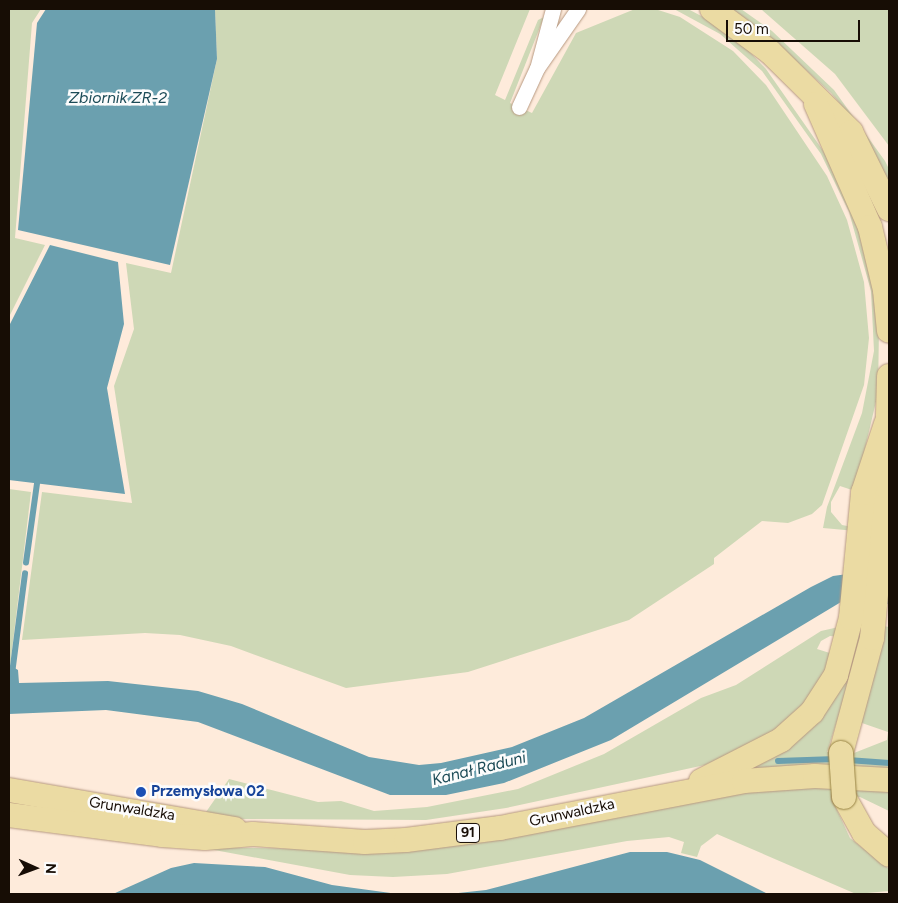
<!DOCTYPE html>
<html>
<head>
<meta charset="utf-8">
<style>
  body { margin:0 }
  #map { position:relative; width:898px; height:903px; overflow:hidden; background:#feebdb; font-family:Figtree,sans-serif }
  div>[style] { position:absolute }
  .green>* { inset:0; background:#ced8b6 }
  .water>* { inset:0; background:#6ba0af }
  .stream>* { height:5.5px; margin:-2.75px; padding:0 2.75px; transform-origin:2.75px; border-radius:2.75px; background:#6ba0af }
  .roads { filter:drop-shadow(0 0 1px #b79981) drop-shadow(0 0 1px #b79981) }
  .street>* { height:15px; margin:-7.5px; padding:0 7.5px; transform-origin:7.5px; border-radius:7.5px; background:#fff }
  .primary>* { height:24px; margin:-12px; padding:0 12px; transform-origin:12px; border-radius:12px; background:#ebdba3 }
  .bridges { filter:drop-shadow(0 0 1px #988343) drop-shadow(0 0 1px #988343) }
  .primary-bridge>* { height:24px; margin:-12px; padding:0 12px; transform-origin:12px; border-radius:12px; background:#ebdba3 }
  .dots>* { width:14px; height:14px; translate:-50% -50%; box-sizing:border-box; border:2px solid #fcfcfc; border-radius:50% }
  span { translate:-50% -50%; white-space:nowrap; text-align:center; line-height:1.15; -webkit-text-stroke:5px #fcfcfc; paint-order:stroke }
  .shield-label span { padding:1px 4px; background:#fcfcfc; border:1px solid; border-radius:4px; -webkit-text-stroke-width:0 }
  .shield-label { font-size:14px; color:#170d05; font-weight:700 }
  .transit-label { font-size:15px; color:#164399; font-weight:700 }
  .left { translate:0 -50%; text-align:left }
  .street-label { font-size:15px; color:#170d05 }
  .water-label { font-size:16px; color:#1c4b57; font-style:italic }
  .frame { position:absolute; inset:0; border:10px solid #170d05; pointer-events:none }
  .north { position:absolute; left:10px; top:843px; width:50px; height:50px; -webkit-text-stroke:4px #fcfcfc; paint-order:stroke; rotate:92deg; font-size:14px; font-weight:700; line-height:20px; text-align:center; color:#170d05 }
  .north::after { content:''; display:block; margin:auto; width:18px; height:22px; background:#170d05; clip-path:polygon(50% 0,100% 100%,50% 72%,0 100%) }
  .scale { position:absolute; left:726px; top:20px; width:134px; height:22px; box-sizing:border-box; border:2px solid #170d05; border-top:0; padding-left:6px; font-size:15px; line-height:18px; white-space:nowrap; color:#170d05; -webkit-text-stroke:4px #fcfcfc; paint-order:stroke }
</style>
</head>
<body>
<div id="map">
  <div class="green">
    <div style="clip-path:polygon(9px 9px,41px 9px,32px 23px,15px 238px,45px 245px,9px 317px)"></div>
    <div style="clip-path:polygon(215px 9px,530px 9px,495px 95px,505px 100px,538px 20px,544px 17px,510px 103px,532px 113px,576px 33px,635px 9px,655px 9px,680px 17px,733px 51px,766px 85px,827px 176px,847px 220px,864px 282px,869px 338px,864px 385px,822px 505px,812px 514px,788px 523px,762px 521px,714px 558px,714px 564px,629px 620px,468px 672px,346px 688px,231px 646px,180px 635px,145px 633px,22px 640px,42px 492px,132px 503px,114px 386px,134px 329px,126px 263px,171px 273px,217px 59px)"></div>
    <div style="clip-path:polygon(674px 9px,688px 9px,705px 18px,745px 47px,766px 69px,824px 152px,851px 204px,871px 269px,879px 328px,878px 393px,855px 491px,840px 486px,831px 502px,831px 512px,842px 525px,889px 534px,823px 528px,827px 507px,862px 413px,874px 351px,871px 291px,849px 212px,821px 154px,762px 71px,720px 34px)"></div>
    <div style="clip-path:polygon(732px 9px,741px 9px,772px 31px,834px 90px,885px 161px,889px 169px,889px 186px,847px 112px,831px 93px,769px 36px)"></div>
    <div style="clip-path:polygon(761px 9px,889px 9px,889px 146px,835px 74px)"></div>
    <div style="clip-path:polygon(9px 489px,31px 492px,9px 675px)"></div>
    <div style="clip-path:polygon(evenodd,861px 622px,889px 627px,889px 770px,832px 766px,743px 770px,794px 741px,833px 698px,850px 663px,856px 638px,830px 636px,821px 641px,817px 649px,833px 654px,829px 666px,800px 711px,767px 737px,705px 765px,506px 808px,426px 820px,232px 819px,206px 812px,229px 779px,318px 802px,341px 801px,374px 811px,427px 807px,518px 789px,604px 754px,701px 698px,736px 685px,821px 631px,861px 622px,864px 638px,881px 639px,859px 722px,888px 732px,887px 740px,854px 753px,827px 752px,864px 638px)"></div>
    <div style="clip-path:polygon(783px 786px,889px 789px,889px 811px,860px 797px,831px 797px,850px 838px,889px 869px,889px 891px,856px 894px,717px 834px,701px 846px,697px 857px,681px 853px,684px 842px,669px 837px,627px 841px,447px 874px,393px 877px,350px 875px,198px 847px,323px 849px)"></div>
  </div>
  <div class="water">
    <div style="clip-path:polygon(46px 9px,215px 9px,217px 59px,170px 265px,18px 230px,37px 23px)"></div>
    <div style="clip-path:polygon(50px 245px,118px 262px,124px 324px,107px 388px,125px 494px,9px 480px,9px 326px)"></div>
    <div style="clip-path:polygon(855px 573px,889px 576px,889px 604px,841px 602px,611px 740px,504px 783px,446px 795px,390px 795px,198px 722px,106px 710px,9px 714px,9px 675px,13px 667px,18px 670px,19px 683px,108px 681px,198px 691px,242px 704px,369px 757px,419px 765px,441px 763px,512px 747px,584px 718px,811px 587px,833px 576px)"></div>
    <div style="clip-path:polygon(630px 852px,667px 852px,700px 860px,768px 894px,449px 894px,486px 890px)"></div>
    <div style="clip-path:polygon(194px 863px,265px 867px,332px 885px,398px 894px,113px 894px,171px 868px)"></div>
  </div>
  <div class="stream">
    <div style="left:26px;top:563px;width:80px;rotate:-82.1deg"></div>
    <div style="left:12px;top:674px;width:101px;rotate:-82.6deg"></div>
    <div style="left:848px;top:760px;width:41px;rotate:4.2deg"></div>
    <div style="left:778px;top:761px;width:58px;rotate:-2deg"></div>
  </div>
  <div class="roads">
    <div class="street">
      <div style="left:538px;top:65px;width:58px;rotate:-75deg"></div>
      <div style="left:519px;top:107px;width:43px;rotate:-65.2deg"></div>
      <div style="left:537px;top:68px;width:72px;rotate:-55.2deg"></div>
    </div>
    <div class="primary">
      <div style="left:712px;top:9px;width:72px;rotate:36.6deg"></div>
      <div style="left:770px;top:52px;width:114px;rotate:44.6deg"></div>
      <div style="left:851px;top:132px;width:86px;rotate:63.7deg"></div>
      <div style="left:816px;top:104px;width:134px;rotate:66.3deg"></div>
      <div style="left:870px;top:227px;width:65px;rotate:76.6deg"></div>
      <div style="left:885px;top:290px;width:41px;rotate:84.4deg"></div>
      <div style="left:841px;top:753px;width:119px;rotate:-74.9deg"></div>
      <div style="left:872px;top:638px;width:153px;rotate:-84.7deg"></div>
      <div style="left:886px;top:486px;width:110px;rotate:-88.4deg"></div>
      <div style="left:701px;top:781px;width:90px;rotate:-27.1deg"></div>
      <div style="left:781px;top:740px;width:42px;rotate:-42.1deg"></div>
      <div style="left:812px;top:712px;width:44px;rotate:-57deg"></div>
      <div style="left:836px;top:675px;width:59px;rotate:-75.3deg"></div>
      <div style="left:851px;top:618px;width:126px;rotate:-84.5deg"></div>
      <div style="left:863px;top:493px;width:73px;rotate:-71.6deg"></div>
      <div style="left:9px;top:790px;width:229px;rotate:9.8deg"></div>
      <div style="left:844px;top:797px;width:41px;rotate:60.9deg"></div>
      <div style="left:864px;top:833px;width:33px;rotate:41deg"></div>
      <div style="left:9px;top:815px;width:154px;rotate:7.4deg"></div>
      <div style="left:162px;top:835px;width:43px;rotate:4deg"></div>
      <div style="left:205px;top:838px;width:48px;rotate:-4.8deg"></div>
      <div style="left:253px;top:834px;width:112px;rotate:4.1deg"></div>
      <div style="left:365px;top:842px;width:41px;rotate:-2.8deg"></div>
      <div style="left:406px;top:840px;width:95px;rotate:-7.3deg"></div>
      <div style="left:500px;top:828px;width:248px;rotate:-10.9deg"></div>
      <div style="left:744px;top:781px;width:71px;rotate:-4deg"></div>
      <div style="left:815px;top:776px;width:74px;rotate:3.1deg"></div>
    </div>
  </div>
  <div class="bridges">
    <div class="primary-bridge">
      <div style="left:841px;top:753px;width:44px;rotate:86.1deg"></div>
    </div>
  </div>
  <div class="dots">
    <div style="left:141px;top:792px;background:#1a4fb4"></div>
  </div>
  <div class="shield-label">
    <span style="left:468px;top:833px">91</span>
  </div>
  <div class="transit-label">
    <span class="left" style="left:151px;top:792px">Przemysłowa 02</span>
  </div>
  <div class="street-label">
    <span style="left:132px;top:809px;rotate:9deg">Grunwaldzka</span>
    <span style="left:572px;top:813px;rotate:-12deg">Grunwaldzka</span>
  </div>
  <div class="water-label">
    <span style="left:118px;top:98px">Zbiornik ZR-2</span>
    <span style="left:479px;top:769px;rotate:-14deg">Kanał Raduni</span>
  </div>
  <div class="frame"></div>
  <div class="north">N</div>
  <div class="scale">50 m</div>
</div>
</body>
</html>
